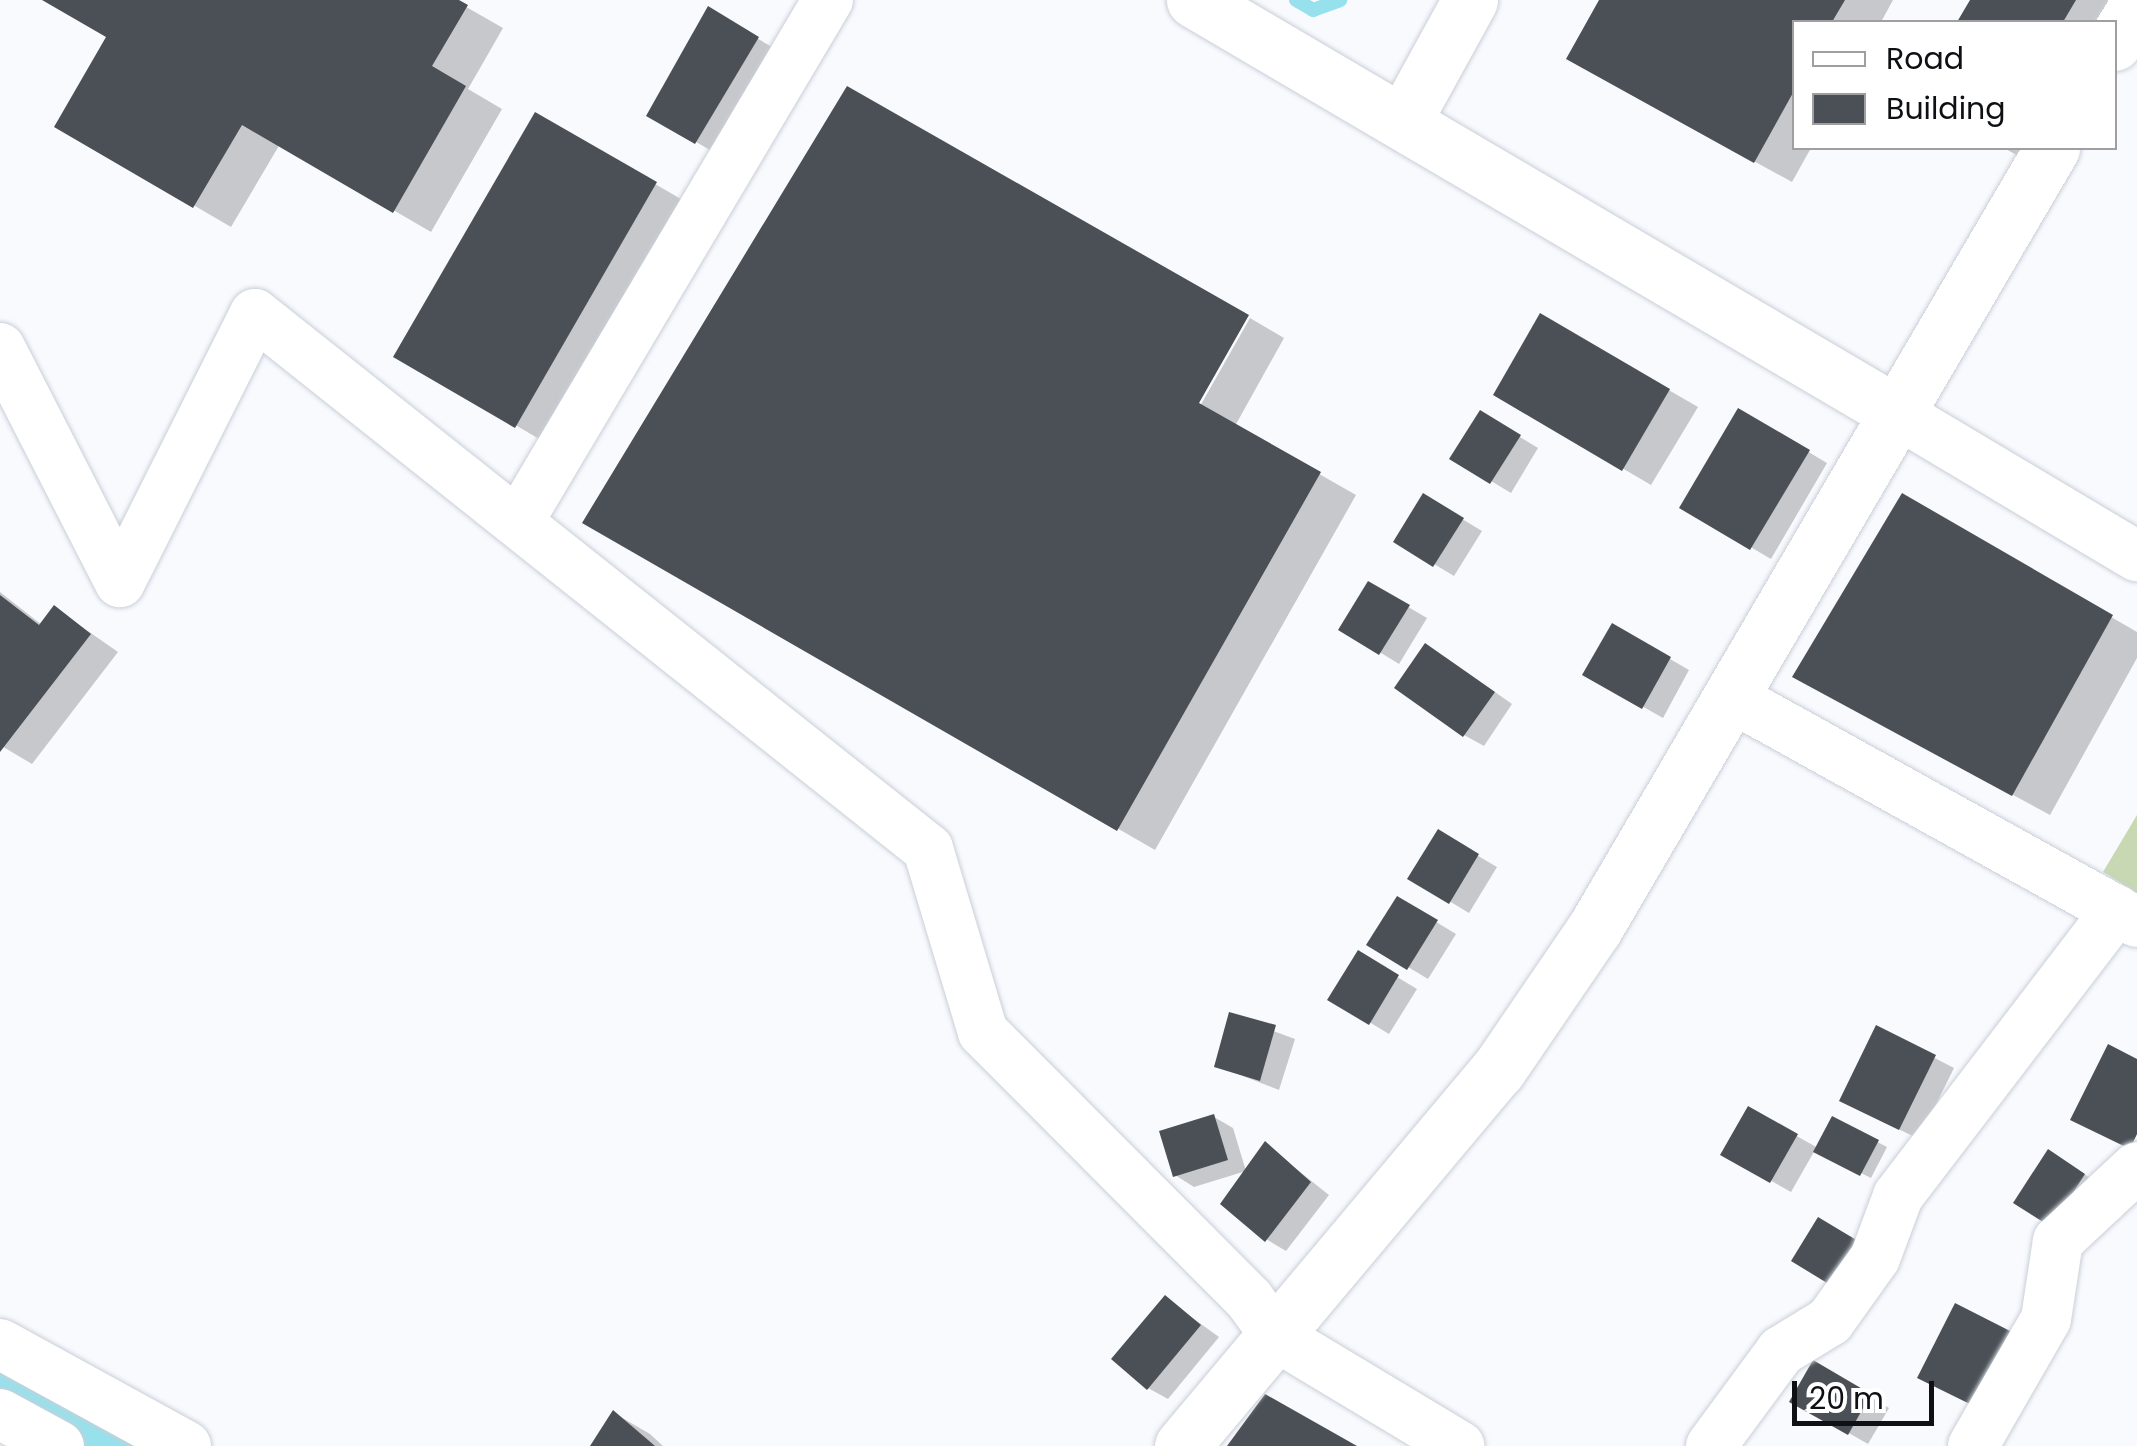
<!DOCTYPE html>
<html>
<head>
<meta charset="utf-8">
<style>
  body { margin:0 }
  #map { position:relative; width:2137px; height:1446px; overflow:hidden; background:#f8fafe; font-family:Poppins,sans-serif }
  div>[style] { position:absolute }
  .green>* { inset:0; background:#c8d8b3 }
  .shadow>* { inset:0; background:#0003 }
  .stream>* { height:14px; margin:-7px; padding:0 7px; transform-origin:7px; border-radius:7px; background:#97e1ec }
  .river>* { height:85px; margin:-42.5px; padding:0 42.5px; transform-origin:42.5px; border-radius:42.5px; background:#97e1ec }
  .building>* { inset:0; background:#4b5056 }
  .roads { filter:drop-shadow(0 0 2px #c9cfd7) drop-shadow(0 0 2px #c9cfd7) }
  .street>* { height:50px; margin:-25px; padding:0 25px; transform-origin:25px; border-radius:25px; background:#fff }
  .secondary>* { height:55px; margin:-27.5px; padding:0 27.5px; transform-origin:27.5px; border-radius:27.5px; background:#fff }
  span { translate:-50% -50%; white-space:nowrap; text-align:center; line-height:1.15; -webkit-text-stroke:10px #fff; paint-order:stroke }
  .legend { position:absolute; left:1792px; top:20px; width:325px; height:130px; box-sizing:border-box; background:#fff; border:2px solid #9f9fa1; margin:0; padding:12px 18px; list-style:none; font-size:30px; color:#0e1013 }
  .legend li { display:flex; align-items:center; gap:20px; height:50px }
  .legend b { width:50px; border:2px solid #9f9fa1 }
  .scale { position:absolute; left:1792px; top:1381px; width:142px; height:45px; box-sizing:border-box; border:5px solid #0e1013; border-top:0; padding-left:12px; font-size:30px; line-height:35px; white-space:nowrap; color:#0e1013; -webkit-text-stroke:8px #fff; paint-order:stroke }
</style>
</head>
<body>
<div id="map">
  <div class="green">
    <div style="clip-path:polygon(2137px 815px,2137px 893px,2103px 872px)"></div>
  </div>
  <div class="shadow">
    <div style="clip-path:polygon(47px 0,454px 0,503px 28px,468px 89px,502px 109px,431px 232px,280px 144px,231px 227px,58px 126px,109px 36px)"></div>
    <div style="clip-path:polygon(1602px 0,1893px 0,1881px 22px,1794px 22px,1794px 148px,1811px 148px,1792px 182px,1606px 80px)"></div>
    <div style="clip-path:polygon(1973px 0,2114px 0,2101px 22px,1959px 22px)"></div>
    <div style="clip-path:polygon(709px 10px,777px 50px,715px 153px,650px 115px)"></div>
    <div style="clip-path:polygon(536px 115px,693px 206px,553px 447px,397px 356px)"></div>
    <div style="clip-path:polygon(2004px 148px,2028px 148px,2022px 158px)"></div>
    <div style="clip-path:polygon(1541px 316px,1698px 407px,1651px 485px,1496px 394px)"></div>
    <div style="clip-path:polygon(1250px 318px,1284px 338px,1235px 426px,1356px 495px,1155px 850px,586px 522px,1195px 415px)"></div>
    <div style="clip-path:polygon(1739px 411px,1827px 463px,1771px 559px,1682px 507px)"></div>
    <div style="clip-path:polygon(1481px 413px,1538px 448px,1511px 493px,1453px 458px)"></div>
    <div style="clip-path:polygon(1424px 496px,1482px 531px,1454px 576px,1396px 541px)"></div>
    <div style="clip-path:polygon(1903px 496px,2137px 632px,2137px 658px,2050px 815px,1832px 697px)"></div>
    <div style="clip-path:polygon(1369px 584px,1427px 618px,1399px 664px,1342px 629px)"></div>
    <div style="clip-path:polygon(0 592px,42px 625px,55px 608px,118px 652px,32px 764px,0 745px)"></div>
    <div style="clip-path:polygon(1613px 626px,1689px 670px,1663px 718px,1585px 674px)"></div>
    <div style="clip-path:polygon(1445px 657px,1512px 704px,1484px 746px,1464px 735px)"></div>
    <div style="clip-path:polygon(1439px 833px,1497px 867px,1469px 913px,1411px 878px)"></div>
    <div style="clip-path:polygon(1398px 899px,1456px 934px,1428px 979px,1370px 944px)"></div>
    <div style="clip-path:polygon(1359px 954px,1417px 989px,1389px 1034px,1331px 999px)"></div>
    <div style="clip-path:polygon(1231px 1015px,1295px 1039px,1279px 1090px,1217px 1066px)"></div>
    <div style="clip-path:polygon(1877px 1028px,1954px 1068px,1919px 1139px,1861px 1111px)"></div>
    <div style="clip-path:polygon(1749px 1109px,1818px 1148px,1833px 1119px,1887px 1147px,1871px 1178px,1815px 1150px,1791px 1192px,1724px 1154px)"></div>
    <div style="clip-path:polygon(1214px 1117px,1233px 1128px,1246px 1171px,1194px 1187px,1175px 1175px)"></div>
    <div style="clip-path:polygon(1266px 1145px,1329px 1195px,1286px 1251px,1266px 1239px)"></div>
    <div style="clip-path:polygon(2068px 1163px,2103px 1187px,2071px 1236px)"></div>
    <div style="clip-path:polygon(1165px 1298px,1219px 1337px,1168px 1399px,1148px 1388px)"></div>
    <div style="clip-path:polygon(1814px 1364px,1889px 1408px,1868px 1444px,1793px 1401px)"></div>
    <div style="clip-path:polygon(614px 1413px,650px 1434px,663px 1446px,593px 1446px)"></div>
  </div>
  <div class="stream">
    <div style="left:1296px;top:0;width:20px;rotate:30deg"></div>
    <div style="left:1313px;top:10px;width:29px;rotate:-20deg"></div>
  </div>
  <div class="river">
    <div style="left:0;top:1380px;width:141px;rotate:27.8deg"></div>
  </div>
  <div class="building">
    <div style="clip-path:polygon(42px 0,459px 0,468px 5px,432px 66px,466px 86px,393px 213px,242px 125px,193px 208px,54px 127px,106px 37px)"></div>
    <div style="clip-path:polygon(1599px 0,1845px 0,1832px 22px,1794px 22px,1794px 91px,1754px 163px,1566px 59px)"></div>
    <div style="clip-path:polygon(1970px 0,2076px 0,2063px 22px,1957px 22px)"></div>
    <div style="clip-path:polygon(708px 6px,759px 37px,695px 144px,646px 116px)"></div>
    <div style="clip-path:polygon(847px 86px,1249px 315px,1199px 403px,1321px 472px,1117px 831px,582px 523px)"></div>
    <div style="clip-path:polygon(535px 112px,657px 182px,515px 428px,393px 357px)"></div>
    <div style="clip-path:polygon(1540px 313px,1670px 389px,1622px 471px,1493px 395px)"></div>
    <div style="clip-path:polygon(1738px 408px,1810px 450px,1750px 550px,1679px 508px)"></div>
    <div style="clip-path:polygon(1480px 410px,1521px 435px,1490px 484px,1449px 459px)"></div>
    <div style="clip-path:polygon(1423px 493px,1464px 518px,1433px 567px,1393px 542px)"></div>
    <div style="clip-path:polygon(1902px 493px,2113px 615px,2012px 796px,1792px 677px)"></div>
    <div style="clip-path:polygon(1368px 581px,1410px 605px,1379px 655px,1338px 630px)"></div>
    <div style="clip-path:polygon(0 595px,39px 625px,54px 605px,91px 634px,0 752px)"></div>
    <div style="clip-path:polygon(1612px 623px,1671px 657px,1642px 709px,1582px 675px)"></div>
    <div style="clip-path:polygon(1425px 643px,1495px 692px,1463px 737px,1394px 688px)"></div>
    <div style="clip-path:polygon(1438px 829px,1479px 854px,1449px 904px,1407px 879px)"></div>
    <div style="clip-path:polygon(1397px 896px,1438px 920px,1407px 970px,1366px 945px)"></div>
    <div style="clip-path:polygon(1358px 950px,1399px 975px,1369px 1025px,1327px 1000px)"></div>
    <div style="clip-path:polygon(1229px 1012px,1276px 1025px,1260px 1081px,1214px 1067px)"></div>
    <div style="clip-path:polygon(1876px 1025px,1936px 1055px,1899px 1130px,1839px 1101px)"></div>
    <div style="clip-path:polygon(2108px 1044px,2137px 1059px,2137px 1134px,2130px 1149px,2070px 1120px)"></div>
    <div style="clip-path:polygon(1748px 1106px,1798px 1134px,1770px 1183px,1720px 1155px)"></div>
    <div style="clip-path:polygon(1214px 1114px,1228px 1160px,1173px 1177px,1159px 1131px)"></div>
    <div style="clip-path:polygon(1832px 1116px,1879px 1140px,1860px 1176px,1813px 1152px)"></div>
    <div style="clip-path:polygon(1265px 1141px,1311px 1182px,1265px 1242px,1220px 1204px)"></div>
    <div style="clip-path:polygon(2048px 1149px,2085px 1174px,2051px 1227px,2013px 1203px)"></div>
    <div style="clip-path:polygon(1818px 1217px,1858px 1241px,1832px 1286px,1791px 1261px)"></div>
    <div style="clip-path:polygon(1165px 1295px,1201px 1325px,1147px 1390px,1111px 1359px)"></div>
    <div style="clip-path:polygon(1955px 1303px,2014px 1333px,1978px 1408px,1917px 1378px)"></div>
    <div style="clip-path:polygon(1813px 1360px,1871px 1394px,1848px 1435px,1789px 1402px)"></div>
    <div style="clip-path:polygon(1265px 1394px,1357px 1446px,1227px 1446px)"></div>
    <div style="clip-path:polygon(613px 1410px,655px 1446px,590px 1446px)"></div>
  </div>
  <div class="roads">
    <div class="street">
      <div style="left:0;top:348px;width:263px;rotate:62.9deg"></div>
      <div style="left:120px;top:582px;width:300px;rotate:-63.3deg"></div>
      <div style="left:255px;top:314px;width:860px;rotate:38.48deg"></div>
      <div style="left:928px;top:849px;width:191px;rotate:73.3deg"></div>
      <div style="left:983px;top:1032px;width:377px;rotate:45.1deg"></div>
      <div style="left:1249px;top:1299px;width:46px;rotate:53.9deg"></div>
      <div style="left:1276px;top:1336px;width:214px;rotate:31deg"></div>
      <div style="left:1895px;top:412px;width:282px;rotate:30.8deg"></div>
      <div style="left:518px;top:522px;width:607px;rotate:-59.3deg"></div>
      <div style="left:1731px;top:697px;width:464px;rotate:29deg"></div>
      <div style="left:0;top:1344px;width:212px;rotate:28.7deg"></div>
      <div style="left:0;top:1414px;width:67px;rotate:28.5deg"></div>
      <div style="left:1711px;top:1446px;width:118px;rotate:-53.6deg"></div>
      <div style="left:1781px;top:1351px;width:57px;rotate:-31.5deg"></div>
      <div style="left:1830px;top:1321px;width:77px;rotate:-54.5deg"></div>
      <div style="left:1875px;top:1258px;width:66px;rotate:-69.6deg"></div>
      <div style="left:1898px;top:1196px;width:360px;rotate:-52.6deg"></div>
      <div style="left:1973px;top:1446px;width:146px;rotate:-60.1deg"></div>
      <div style="left:2046px;top:1319px;width:79px;rotate:-81.3deg"></div>
      <div style="left:2058px;top:1241px;width:108px;rotate:-43.1deg"></div>
    </div>
    <div class="secondary">
      <div style="left:1194px;top:0;width:813px;rotate:30.44deg"></div>
      <div style="left:2114px;top:43px;width:44px;rotate:-58.8deg"></div>
      <div style="left:1403px;top:122px;width:139px;rotate:-61.2deg"></div>
      <div style="left:1182px;top:1446px;width:491px;rotate:-50deg"></div>
      <div style="left:1498px;top:1070px;width:172px;rotate:-55.7deg"></div>
      <div style="left:1595px;top:928px;width:904px;rotate:-59.63deg"></div>
    </div>
  </div>
  <ul class="legend">
  <li><b style="height:12px;background:#fff"></b>Road</li>
  <li><b style="height:28px;background:#4b5056"></b>Building</li>
  </ul>
  <div class="scale">20 m</div>
</div>
</body>
</html>
